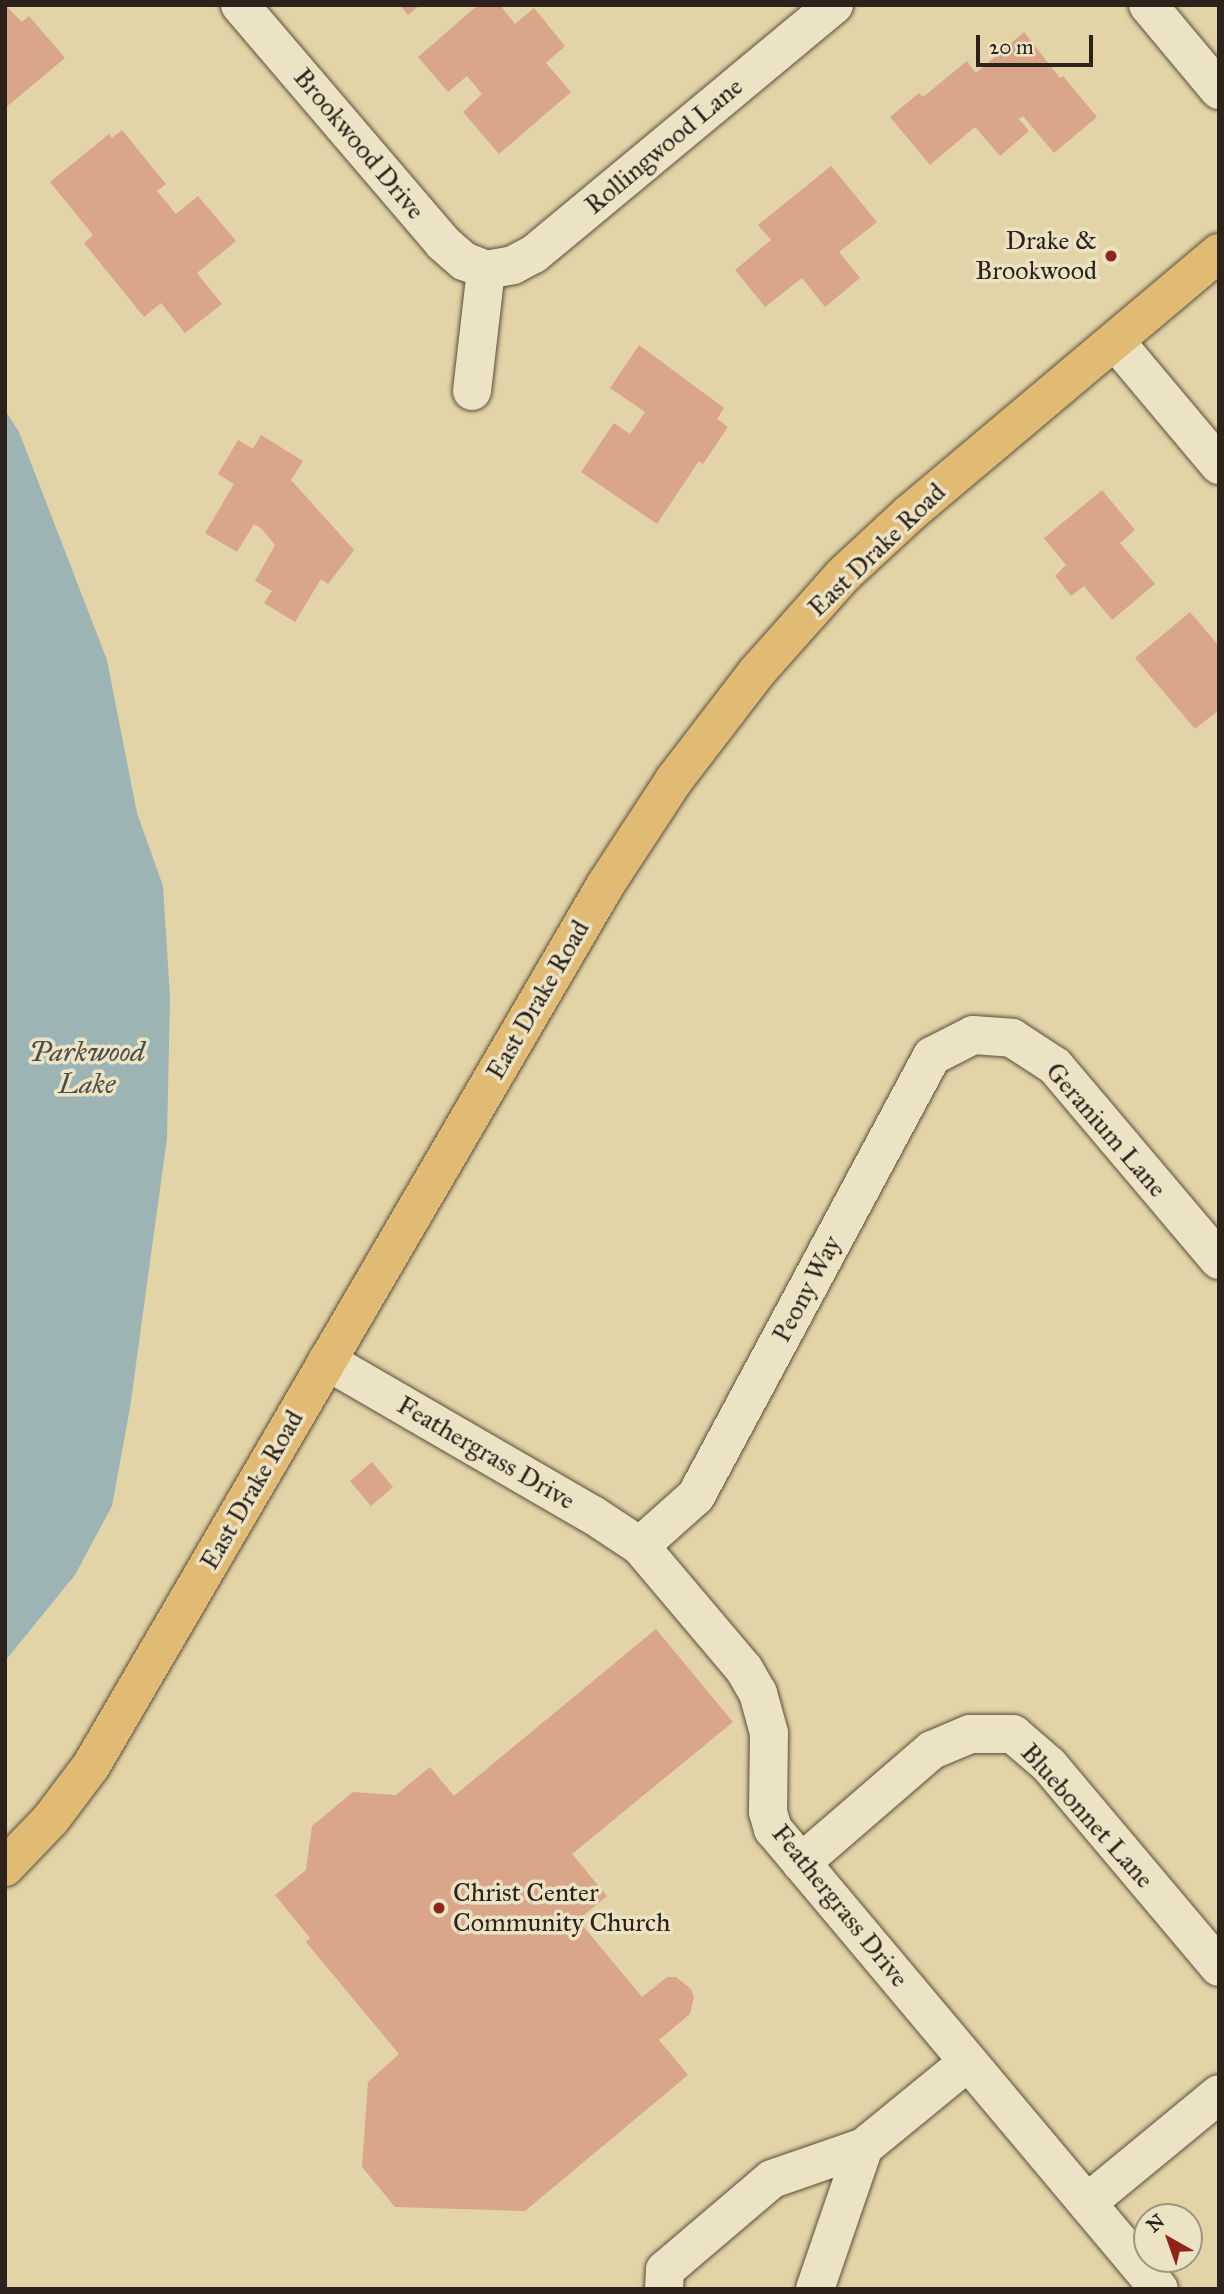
<!DOCTYPE html>
<html>
<head>
<meta charset="utf-8">
<style>
  body { margin:0 }
  #map { position:relative; width:1224px; height:2294px; overflow:hidden; background:#e2d4a6; font-family:"IM FELL Great Primer",serif }
  div>[style] { position:absolute }
  .water>* { inset:0; background:#9cb5b4 }
  .building>* { inset:0; background:#d9a689 }
  .roads { filter:drop-shadow(0 0 2px #5a4e3e) drop-shadow(0 0 2px #5a4e3e) }
  .minor>* { height:38px; margin:-19px; padding:0 19px; transform-origin:19px; border-radius:19px; background:#ece3c5 }
  .major>* { height:38px; margin:-19px; padding:0 19px; transform-origin:19px; border-radius:19px; background:#e1ba73 }
  .dots>* { width:19px; height:19px; translate:-50% -50%; box-sizing:border-box; border:4px solid #ece3c5; border-radius:50% }
  span { translate:-50% -50%; white-space:nowrap; text-align:center; line-height:1.15; -webkit-text-stroke:7px #ece3c5; paint-order:stroke }
  .street-label { font-size:26px; color:#2c221b }
  .poi-label { font-size:26px; color:#2c221b }
  .right { translate:-100% -50%; text-align:right }
  .left { translate:0 -50%; text-align:left }
  .water-label { font-size:28px; color:#4e4e49; font-style:italic }
  .frame { position:absolute; inset:0; border:7px solid #2c221b; pointer-events:none }
  .north { position:absolute; left:1133px; top:2203px; width:70px; height:70px; box-sizing:border-box; background:#ece3c5; border:2px solid #9f9681; border-radius:50%; rotate:320deg; font-size:19px; font-weight:700; line-height:28px; text-align:center; color:#2c221b }
  .north::after { content:''; display:block; margin:auto; width:24px; height:32px; background:#8f2418; clip-path:polygon(50% 0,100% 100%,50% 72%,0 100%) }
  .scale { position:absolute; left:976px; top:35px; width:117px; height:32px; box-sizing:border-box; border:4px solid #2c221b; border-top:0; padding-left:9px; font-size:21px; line-height:24px; white-space:nowrap; color:#2c221b; -webkit-text-stroke:5px #ece3c5; paint-order:stroke }
</style>
</head>
<body>
<div id="map">
  <div class="water">
    <div style="clip-path:polygon(5px 410px,19px 432px,107px 660px,137px 813px,163px 886px,170px 997px,167px 1138px,130px 1408px,112px 1506px,75px 1575px,5px 1661px)"></div>
  </div>
  <div class="building">
    <div style="clip-path:polygon(5px 5px,22px 22px,29px 16px,65px 58px,5px 108px)"></div>
    <div style="clip-path:polygon(400px 5px,420px 5px,408px 15px)"></div>
    <div style="clip-path:polygon(478px 5px,500px 5px,515px 24px,534px 8px,565px 46px,546px 63px,571px 92px,499px 154px,463px 112px,482px 94px,467px 76px,448px 92px,418px 57px)"></div>
    <div style="clip-path:polygon(1024px 32px,1060px 78px,1063px 76px,1097px 117px,1054px 153px,1023px 116px,1019px 119px,1029px 131px,1000px 156px,975px 127px,930px 165px,890px 117px,919px 93px,923px 97px,967px 61px,976px 73px)"></div>
    <div style="clip-path:polygon(122px 130px,166px 184px,157px 191px,176px 214px,198px 196px,236px 241px,197px 273px,222px 304px,185px 333px,161px 303px,144px 317px,84px 243px,93px 235px,50px 182px,109px 134px,112px 138px)"></div>
    <div style="clip-path:polygon(831px 166px,877px 222px,839px 252px,860px 278px,825px 307px,802px 278px,765px 307px,735px 270px,771px 240px,758px 225px)"></div>
    <div style="clip-path:polygon(639px 345px,724px 408px,717px 419px,728px 427px,703px 464px,699px 461px,657px 524px,581px 472px,614px 423px,630px 434px,645px 412px,610px 388px)"></div>
    <div style="clip-path:polygon(261px 435px,303px 461px,291px 480px,354px 550px,328px 584px,321px 579px,295px 622px,264px 603px,272px 591px,255px 581px,275px 545px,262px 529px,254px 524px,237px 552px,205px 533px,234px 484px,218px 474px,238px 440px,253px 449px)"></div>
    <div style="clip-path:polygon(1102px 490px,1135px 530px,1120px 543px,1155px 584px,1112px 620px,1084px 586px,1071px 596px,1055px 576px,1066px 565px,1044px 538px)"></div>
    <div style="clip-path:polygon(1190px 612px,1219px 646px,1219px 710px,1195px 729px,1135px 658px)"></div>
    <div style="clip-path:polygon(372px 1462px,393px 1487px,371px 1506px,350px 1481px)"></div>
    <div style="clip-path:polygon(656px 1629px,733px 1722px,572px 1854px,607px 1896px,578px 1920px,642px 1997px,667px 1977px,676px 1977px,691px 1989px,694px 1997px,690px 2014px,659px 2040px,688px 2075px,525px 2211px,395px 2207px,362px 2167px,368px 2082px,399px 2054px,306px 1942px,310px 1938px,275px 1895px,306px 1870px,312px 1826px,353px 1792px,396px 1795px,430px 1767px,454px 1796px)"></div>
  </div>
  <div class="roads">
    <div class="minor">
      <div style="left:240px;top:5px;width:313px;rotate:49.5deg"></div>
      <div style="left:443px;top:243px;width:28px;rotate:41deg"></div>
      <div style="left:464px;top:261px;width:24px;rotate:22deg"></div>
      <div style="left:1148px;top:5px;width:111px;rotate:50.1deg"></div>
      <div style="left:486px;top:270px;width:27px;rotate:-10deg"></div>
      <div style="left:513px;top:265px;width:24px;rotate:-28deg"></div>
      <div style="left:534px;top:254px;width:390px;rotate:-39.7deg"></div>
      <div style="left:1115px;top:341px;width:162px;rotate:50deg"></div>
      <div style="left:472px;top:391px;width:122px;rotate:-83.4deg"></div>
      <div style="left:327px;top:1361px;width:307px;rotate:30.1deg"></div>
      <div style="left:593px;top:1515px;width:56px;rotate:33.4deg"></div>
      <div style="left:640px;top:1546px;width:161px;rotate:49.8deg"></div>
      <div style="left:744px;top:1669px;width:28px;rotate:60deg"></div>
      <div style="left:758px;top:1693px;width:41px;rotate:74.6deg"></div>
      <div style="left:769px;top:1733px;width:79px;rotate:90.7deg"></div>
      <div style="left:768px;top:1812px;width:18px;rotate:74deg"></div>
      <div style="left:773px;top:1829px;width:600px;rotate:50deg"></div>
      <div style="left:640px;top:1546px;width:75px;rotate:-41.8deg"></div>
      <div style="left:696px;top:1496px;width:499px;rotate:-61.8deg"></div>
      <div style="left:932px;top:1056px;width:46px;rotate:-27.1deg"></div>
      <div style="left:973px;top:1035px;width:39px;rotate:4deg"></div>
      <div style="left:1012px;top:1038px;width:51px;rotate:33.1deg"></div>
      <div style="left:1055px;top:1066px;width:254px;rotate:49.8deg"></div>
      <div style="left:801px;top:1863px;width:173px;rotate:-40.8deg"></div>
      <div style="left:932px;top:1750px;width:41px;rotate:-22.8deg"></div>
      <div style="left:970px;top:1734px;width:43px"></div>
      <div style="left:1013px;top:1734px;width:48px;rotate:40.7deg"></div>
      <div style="left:1049px;top:1765px;width:264px;rotate:49.9deg"></div>
      <div style="left:1087px;top:2203px;width:171px;rotate:-39.5deg"></div>
      <div style="left:664px;top:2289px;width:19px;rotate:-87deg"></div>
      <div style="left:665px;top:2270px;width:140px;rotate:-40.4deg"></div>
      <div style="left:772px;top:2179px;width:97px;rotate:-19.2deg"></div>
      <div style="left:815px;top:2289px;width:150px;rotate:-71deg"></div>
      <div style="left:864px;top:2147px;width:134px;rotate:-39.3deg"></div>
    </div>
    <div class="major">
      <div style="left:5px;top:1867px;width:66px;rotate:-46.2deg"></div>
      <div style="left:51px;top:1819px;width:66px;rotate:-53deg"></div>
      <div style="left:91px;top:1766px;width:1021px;rotate:-59.72deg"></div>
      <div style="left:606px;top:884px;width:124px;rotate:-56.8deg"></div>
      <div style="left:674px;top:780px;width:135px;rotate:-52.5deg"></div>
      <div style="left:756px;top:673px;width:130px;rotate:-48.4deg"></div>
      <div style="left:842px;top:576px;width:93px;rotate:-42.8deg"></div>
      <div style="left:910px;top:513px;width:404px;rotate:-40.1deg"></div>
    </div>
  </div>
  <div class="dots">
    <div style="left:1111px;top:256px;background:#8f2418"></div>
    <div style="left:439px;top:1908px;background:#8f2418"></div>
  </div>
  <div class="street-label">
    <span style="left:359px;top:144px;rotate:50deg">Brookwood Drive</span>
    <span style="left:664px;top:146px;rotate:-40deg">Rollingwood Lane</span>
    <span style="left:877px;top:550px;rotate:-44deg">East Drake Road</span>
    <span style="left:538px;top:1000px;rotate:-60deg">East Drake Road</span>
    <span style="left:1106px;top:1130px;rotate:49deg">Geranium Lane</span>
    <span style="left:807px;top:1289px;rotate:-62deg">Peony Way</span>
    <span style="left:486px;top:1453px;rotate:30deg">Feathergrass Drive</span>
    <span style="left:252px;top:1490px;rotate:-60deg">East Drake Road</span>
    <span style="left:1087px;top:1816px;rotate:48deg">Bluebonnet Lane</span>
    <span style="left:840px;top:1906px;rotate:51deg">Feathergrass Drive</span>
  </div>
  <div class="poi-label">
    <span class="right" style="left:1097px;top:256px">Drake &amp;<br>Brookwood</span>
    <span class="left" style="left:453px;top:1908px">Christ Center<br>Community Church</span>
  </div>
  <div class="water-label">
    <span style="left:87px;top:1068px">Parkwood<br>Lake</span>
  </div>
  <div class="frame"></div>
  <div class="north">N</div>
  <div class="scale">20 m</div>
</div>
</body>
</html>
